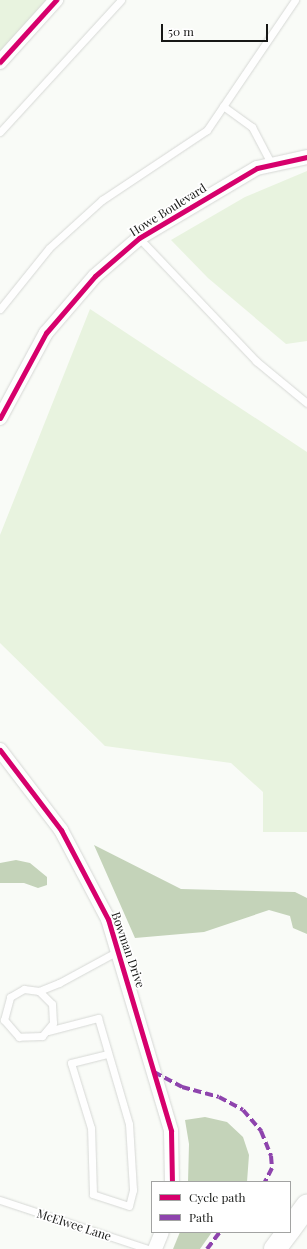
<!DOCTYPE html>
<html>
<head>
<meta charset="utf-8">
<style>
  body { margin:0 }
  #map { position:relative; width:307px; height:1249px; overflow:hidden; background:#f9fbf7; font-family:"Playfair Display",serif }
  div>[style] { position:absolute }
  .green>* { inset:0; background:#e8f3df }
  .water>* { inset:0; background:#c4d3b9 }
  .roads { filter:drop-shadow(0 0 1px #d6d8d5) drop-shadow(0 0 1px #d6d8d5) }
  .service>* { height:7px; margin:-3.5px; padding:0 3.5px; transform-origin:3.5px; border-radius:3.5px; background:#fefefe }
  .minor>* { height:14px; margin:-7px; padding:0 7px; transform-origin:7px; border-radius:7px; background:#fefefe }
  .trunk>* { height:22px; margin:-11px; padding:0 11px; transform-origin:11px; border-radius:11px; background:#fefefe }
  .quiet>* { height:4px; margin-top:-2px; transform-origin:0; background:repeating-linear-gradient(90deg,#8e44ad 0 8px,transparent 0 12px) }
  .cycleway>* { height:5px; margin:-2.5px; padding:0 2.5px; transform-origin:2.5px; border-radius:2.5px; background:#d6006c }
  span { translate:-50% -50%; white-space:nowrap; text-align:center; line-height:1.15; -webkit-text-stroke:3.5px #fff; paint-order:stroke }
  .street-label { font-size:12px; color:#171816 }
  .legend { position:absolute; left:151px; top:1181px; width:140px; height:52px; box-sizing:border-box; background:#fff; border:1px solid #a2a3a2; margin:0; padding:5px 7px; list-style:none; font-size:12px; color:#171816 }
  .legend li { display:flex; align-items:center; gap:8px; height:20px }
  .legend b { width:20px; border:1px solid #a2a3a2 }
  .scale { position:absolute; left:161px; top:24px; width:107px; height:18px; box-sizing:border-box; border:2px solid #171816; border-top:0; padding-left:5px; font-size:12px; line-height:14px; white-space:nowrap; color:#171816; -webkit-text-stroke:3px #fff; paint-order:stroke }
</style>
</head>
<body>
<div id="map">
  <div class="green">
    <div style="clip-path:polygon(0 0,56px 0,0 62px)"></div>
    <div style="clip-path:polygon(307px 171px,307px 341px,286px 344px,208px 278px,171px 240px,245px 197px)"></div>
    <div style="clip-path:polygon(90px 309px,307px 452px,307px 832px,263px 832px,263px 792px,231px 763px,105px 746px,0 643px,0 535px)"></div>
  </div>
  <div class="water">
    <div style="clip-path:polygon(94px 845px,181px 889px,295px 892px,307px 898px,307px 934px,293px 928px,290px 916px,269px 910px,204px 932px,135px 938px)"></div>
    <div style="clip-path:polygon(16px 860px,30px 863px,47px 877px,47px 885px,38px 888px,24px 883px,0 883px,0 863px)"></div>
    <div style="clip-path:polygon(205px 1117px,227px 1122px,243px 1137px,249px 1155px,247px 1182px,188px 1182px,189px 1144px,185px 1120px)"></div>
    <div style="clip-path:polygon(180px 1232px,212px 1232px,200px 1249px,173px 1249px)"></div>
  </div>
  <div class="roads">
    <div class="service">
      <div style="left:223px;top:106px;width:36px;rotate:36deg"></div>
      <div style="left:252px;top:127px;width:43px;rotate:62.2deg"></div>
      <div style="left:0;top:132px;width:179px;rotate:-47.5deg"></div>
      <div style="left:139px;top:238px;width:170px;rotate:46.4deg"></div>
      <div style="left:256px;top:361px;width:66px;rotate:39.5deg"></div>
      <div style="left:0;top:309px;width:78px;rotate:-51.2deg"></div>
      <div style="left:49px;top:248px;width:72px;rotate:-42.2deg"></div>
      <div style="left:102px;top:200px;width:126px;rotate:-33.7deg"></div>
      <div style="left:207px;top:130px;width:157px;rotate:-55.9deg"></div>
      <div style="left:39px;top:991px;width:18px;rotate:45deg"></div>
      <div style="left:52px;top:1004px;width:19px;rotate:87deg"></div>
      <div style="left:53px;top:1023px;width:17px;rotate:130deg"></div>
      <div style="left:42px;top:1036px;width:23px;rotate:178deg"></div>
      <div style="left:19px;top:1037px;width:23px;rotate:-131deg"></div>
      <div style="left:4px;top:1020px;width:24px;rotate:-75deg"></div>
      <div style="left:10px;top:997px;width:16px;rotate:-30deg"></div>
      <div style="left:24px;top:989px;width:15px;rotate:8deg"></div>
      <div style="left:39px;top:991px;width:22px;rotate:-22deg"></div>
      <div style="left:59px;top:983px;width:67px;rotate:-28.5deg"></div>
      <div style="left:48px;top:1031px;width:52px;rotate:-14.6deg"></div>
      <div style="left:98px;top:1018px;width:110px;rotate:73.7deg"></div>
      <div style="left:129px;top:1124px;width:66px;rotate:86.5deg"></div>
      <div style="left:133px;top:1190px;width:16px;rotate:104deg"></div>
      <div style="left:129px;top:1206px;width:38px;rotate:-162deg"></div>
      <div style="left:93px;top:1194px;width:66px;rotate:-91.7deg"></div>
      <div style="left:91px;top:1128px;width:68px;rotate:-107.1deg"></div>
      <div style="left:71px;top:1063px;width:38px;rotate:-14deg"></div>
      <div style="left:0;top:1200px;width:156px;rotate:18.3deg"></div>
    </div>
    <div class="minor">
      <div style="left:0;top:62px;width:84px;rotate:-47.9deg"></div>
      <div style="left:0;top:418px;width:97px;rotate:-61.6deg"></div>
      <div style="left:46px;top:333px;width:75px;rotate:-49.3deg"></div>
      <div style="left:95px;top:276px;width:58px;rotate:-40.8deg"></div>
      <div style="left:139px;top:238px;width:137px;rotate:-30.7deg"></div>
      <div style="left:257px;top:168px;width:51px;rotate:-12.4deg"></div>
      <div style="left:0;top:750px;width:101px;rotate:52.7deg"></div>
      <div style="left:61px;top:830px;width:101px;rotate:62.2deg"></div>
      <div style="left:108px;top:919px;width:221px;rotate:73.4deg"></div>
      <div style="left:171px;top:1131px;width:51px;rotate:88.9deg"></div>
      <div style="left:155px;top:1249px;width:18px;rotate:-68deg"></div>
    </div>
    <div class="trunk">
      <div style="left:290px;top:1229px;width:29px;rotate:-54deg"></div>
      <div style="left:275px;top:1249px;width:21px;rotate:-53deg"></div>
    </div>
  </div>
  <div class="quiet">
    <div style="left:154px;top:1072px;width:32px;rotate:28deg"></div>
    <div style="left:182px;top:1087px;width:38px;rotate:15deg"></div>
    <div style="left:219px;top:1097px;width:27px;rotate:28deg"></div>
    <div style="left:243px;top:1110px;width:28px;rotate:49deg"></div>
    <div style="left:261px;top:1131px;width:27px;rotate:68deg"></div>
    <div style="left:271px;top:1156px;width:12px;rotate:85deg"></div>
    <div style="left:272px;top:1168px;width:16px;rotate:117deg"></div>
    <div style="left:207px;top:1249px;width:21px;rotate:-53deg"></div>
  </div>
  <div class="cycleway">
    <div style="left:0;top:62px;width:84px;rotate:-47.9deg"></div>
    <div style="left:0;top:418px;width:97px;rotate:-61.6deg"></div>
    <div style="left:46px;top:333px;width:75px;rotate:-49.3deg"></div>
    <div style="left:95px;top:276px;width:58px;rotate:-40.8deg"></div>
    <div style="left:139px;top:238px;width:137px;rotate:-30.7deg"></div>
    <div style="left:257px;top:168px;width:51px;rotate:-12.4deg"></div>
    <div style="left:0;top:750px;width:101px;rotate:52.7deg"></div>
    <div style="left:61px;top:830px;width:101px;rotate:62.2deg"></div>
    <div style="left:108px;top:919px;width:221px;rotate:73.4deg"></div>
    <div style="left:171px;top:1131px;width:51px;rotate:88.9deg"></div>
  </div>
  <div class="street-label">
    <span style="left:168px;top:210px;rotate:-32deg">Howe Boulevard</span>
    <span style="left:128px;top:950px;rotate:71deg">Bowman Drive</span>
    <span style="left:74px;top:1225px;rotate:18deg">McElwee Lane</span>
  </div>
  <ul class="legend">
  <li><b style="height:5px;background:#d6006c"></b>Cycle path</li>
  <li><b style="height:5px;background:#8e44ad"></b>Path</li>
  </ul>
  <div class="scale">50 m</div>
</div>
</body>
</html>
